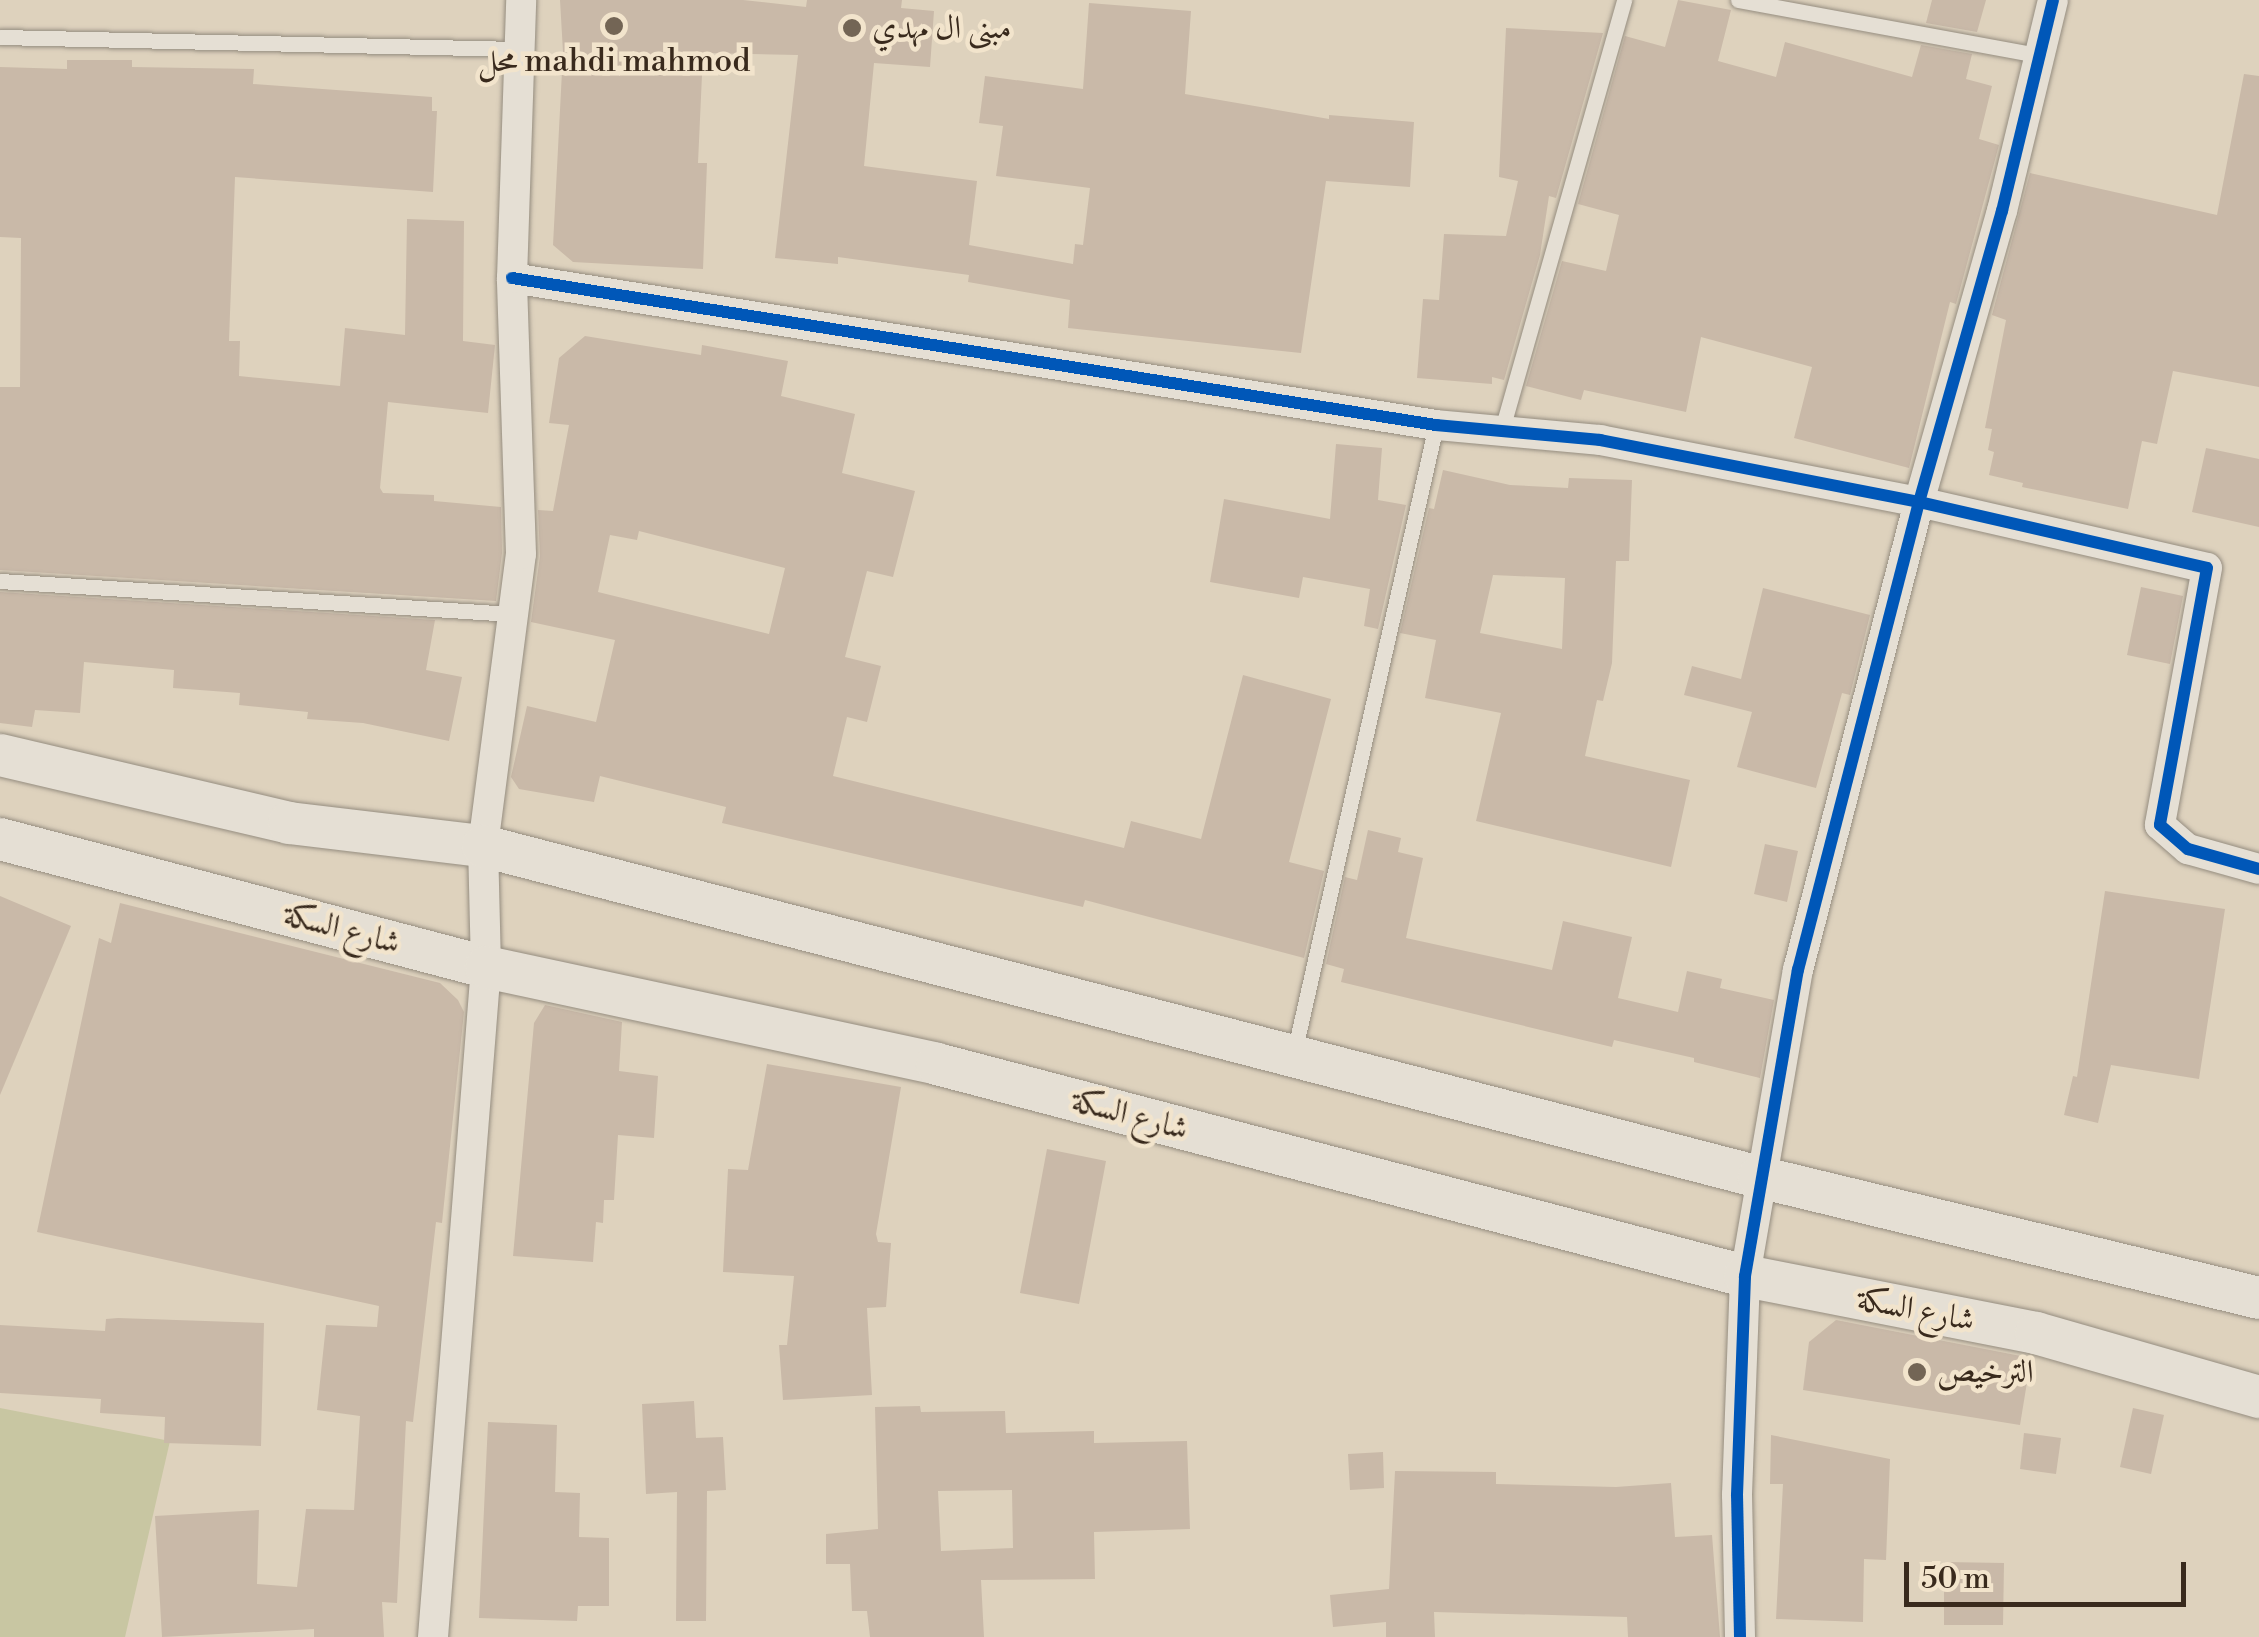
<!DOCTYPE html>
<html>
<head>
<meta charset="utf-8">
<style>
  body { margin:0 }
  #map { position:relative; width:2259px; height:1637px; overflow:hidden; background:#ded2bd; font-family:"Libre Bodoni",Amiri,serif }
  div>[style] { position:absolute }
  .green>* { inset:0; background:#c8c6a2 }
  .building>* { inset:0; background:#c9b9a8 }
  .roads { filter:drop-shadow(0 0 2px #958d80) drop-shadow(0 0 2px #958d80) }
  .lane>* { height:15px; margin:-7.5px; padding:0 7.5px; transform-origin:7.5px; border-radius:7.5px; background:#e5dfd4 }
  .street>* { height:30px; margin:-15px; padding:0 15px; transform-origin:15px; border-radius:15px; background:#e5dfd4 }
  .secondary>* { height:42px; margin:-21px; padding:0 21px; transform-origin:21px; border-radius:21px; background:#e5dfd4 }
  .cycleway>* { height:12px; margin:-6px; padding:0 6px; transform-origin:6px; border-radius:6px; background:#0057b8 }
  .dots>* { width:28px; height:28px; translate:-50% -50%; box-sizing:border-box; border:5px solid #f2e4cc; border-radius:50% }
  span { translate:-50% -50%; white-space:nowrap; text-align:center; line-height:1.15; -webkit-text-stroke:9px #f2e4cc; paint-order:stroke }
  .poi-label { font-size:32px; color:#392a1d }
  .left { translate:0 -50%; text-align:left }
  .street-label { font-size:32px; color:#392a1d }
  .scale { position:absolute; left:1904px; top:1562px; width:282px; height:45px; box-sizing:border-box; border:5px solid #392a1d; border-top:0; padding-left:12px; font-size:30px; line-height:35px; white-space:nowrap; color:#392a1d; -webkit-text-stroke:8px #f2e4cc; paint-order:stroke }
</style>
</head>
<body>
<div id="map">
  <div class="green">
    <div style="clip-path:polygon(0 1408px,170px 1441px,125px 1637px,0 1637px)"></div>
  </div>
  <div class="building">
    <div style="clip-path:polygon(560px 0,743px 0,806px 7px,807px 0,902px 0,901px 8px,934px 11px,930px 67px,874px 63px,864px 166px,977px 181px,969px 245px,1073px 264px,1075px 244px,1083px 245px,1090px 188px,996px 176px,1003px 126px,979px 123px,985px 76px,1083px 89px,1089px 3px,1191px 11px,1185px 94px,1329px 119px,1329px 115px,1414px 122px,1410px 187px,1326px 181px,1301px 353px,1068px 328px,1070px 300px,968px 282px,969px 275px,838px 257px,838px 264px,775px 258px,798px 55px,703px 53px,698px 163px,707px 163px,703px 269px,573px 262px,553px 245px,563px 52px)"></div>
    <div style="clip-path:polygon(1678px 0,1731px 10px,1718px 61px,1776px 77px,1785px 42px,1912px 77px,1921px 45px,1972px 54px,1966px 79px,1992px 86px,1979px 139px,1999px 145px,1956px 304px,1950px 302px,1909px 468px,1794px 438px,1812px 367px,1701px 337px,1686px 412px,1584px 390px,1581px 400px,1526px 386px,1562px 261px,1606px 271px,1619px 215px,1578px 204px,1625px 36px,1665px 47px)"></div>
    <div style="clip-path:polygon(1932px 0,1986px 0,1977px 32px,1926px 23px)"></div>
    <div style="clip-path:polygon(1506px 28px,1603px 33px,1556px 198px,1549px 196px,1540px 255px,1504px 380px,1492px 377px,1492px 384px,1417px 378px,1423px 299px,1439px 300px,1444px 234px,1506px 236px,1518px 181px,1499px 177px)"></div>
    <div style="clip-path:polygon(67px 60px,132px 60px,132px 67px,254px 69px,253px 84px,432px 97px,432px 111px,437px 111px,433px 192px,235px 177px,229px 341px,240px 341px,239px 376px,340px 386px,345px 328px,405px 335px,407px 219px,464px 221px,463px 341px,495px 345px,488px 413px,388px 402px,380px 488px,383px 493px,434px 495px,434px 501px,501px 507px,502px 553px,496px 601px,0 570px,0 387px,20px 387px,21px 238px,0 237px,0 67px,67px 69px)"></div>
    <div style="clip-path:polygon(2244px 74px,2259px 76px,2259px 387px,2173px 371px,2157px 444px,2142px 441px,2128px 509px,2022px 487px,2023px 483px,1989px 475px,1994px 452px,1988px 450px,1992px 429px,1985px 428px,2006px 320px,1992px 315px,2030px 173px,2217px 215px)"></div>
    <div style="clip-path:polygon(evenodd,585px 336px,701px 355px,702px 345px,788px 361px,781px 396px,855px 414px,842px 473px,915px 491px,893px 577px,867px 571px,845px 657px,881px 666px,867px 722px,847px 717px,833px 776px,1124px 848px,1131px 821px,1201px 839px,1243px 675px,1331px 699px,1289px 862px,1324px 871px,1304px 958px,1085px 900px,1083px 907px,722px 823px,726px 807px,600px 776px,594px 802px,519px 789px,511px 777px,527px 706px,596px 722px,615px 640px,531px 622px,540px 556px,538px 510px,553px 511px,569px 425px,549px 423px,559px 358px,585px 336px,639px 531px,785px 568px,769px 634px,598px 592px,610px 535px,637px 540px,639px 531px)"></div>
    <div style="clip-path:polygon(1336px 444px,1382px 448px,1378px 500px,1406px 505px,1378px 629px,1364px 626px,1370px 589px,1303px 577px,1299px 598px,1210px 582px,1224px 499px,1330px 519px)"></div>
    <div style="clip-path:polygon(2206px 448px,2259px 459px,2259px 527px,2192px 512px)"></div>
    <div style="clip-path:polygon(evenodd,1443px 470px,1510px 485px,1568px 488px,1569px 478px,1632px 480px,1629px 561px,1616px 561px,1612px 663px,1603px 701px,1597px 700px,1585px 756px,1690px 780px,1671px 867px,1476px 821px,1501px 713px,1425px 698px,1436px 640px,1400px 633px,1429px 508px,1434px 509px,1443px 470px,1493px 575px,1565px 578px,1562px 649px,1480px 633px,1493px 575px)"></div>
    <div style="clip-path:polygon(2141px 587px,2183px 596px,2170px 664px,2127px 655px)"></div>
    <div style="clip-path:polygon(1763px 588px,1870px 615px,1850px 695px,1842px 693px,1816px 788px,1737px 767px,1752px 712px,1684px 695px,1692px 666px,1741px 679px)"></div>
    <div style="clip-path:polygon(0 592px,435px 620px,426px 670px,462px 677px,449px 741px,363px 723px,307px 719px,308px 712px,239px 705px,240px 693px,173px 688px,174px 670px,84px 662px,80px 713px,35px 710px,32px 727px,0 723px)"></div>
    <div style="clip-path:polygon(1368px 830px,1401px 838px,1398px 852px,1423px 858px,1406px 938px,1552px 970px,1563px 921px,1632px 937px,1618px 998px,1678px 1012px,1687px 971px,1722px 979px,1720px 988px,1774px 1000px,1760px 1078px,1694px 1062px,1694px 1058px,1614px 1040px,1612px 1047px,1341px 982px,1344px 969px,1326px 964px,1345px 877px,1357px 880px)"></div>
    <div style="clip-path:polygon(1765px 844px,1798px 851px,1787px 902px,1754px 894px)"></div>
    <div style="clip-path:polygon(2105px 891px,2225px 909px,2199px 1079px,2111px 1065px,2098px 1123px,2064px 1115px,2073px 1076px,2077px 1077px)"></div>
    <div style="clip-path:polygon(0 896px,71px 926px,0 1095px)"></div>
    <div style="clip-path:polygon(120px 903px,440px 983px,458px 1000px,464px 1012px,442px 1223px,436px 1222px,413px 1422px,406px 1421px,397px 1603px,382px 1602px,384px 1637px,314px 1637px,314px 1629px,162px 1637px,155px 1516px,259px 1510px,257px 1584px,297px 1587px,306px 1509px,354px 1510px,360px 1416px,317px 1410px,326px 1325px,377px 1327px,379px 1306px,37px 1232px,99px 938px,111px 943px)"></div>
    <div style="clip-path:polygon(545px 1005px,622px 1022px,619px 1071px,658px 1076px,654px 1138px,618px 1135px,614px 1200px,604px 1200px,603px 1223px,596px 1222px,593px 1262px,513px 1256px,534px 1023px)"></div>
    <div style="clip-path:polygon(767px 1064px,901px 1087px,876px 1234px,878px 1242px,891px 1243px,886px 1307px,867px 1308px,872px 1395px,783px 1400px,779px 1345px,787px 1345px,794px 1276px,723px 1272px,728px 1169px,748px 1170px)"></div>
    <div style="clip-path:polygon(1047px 1149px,1106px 1161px,1079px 1304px,1020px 1293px)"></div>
    <div style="clip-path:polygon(118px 1318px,264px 1323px,261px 1446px,164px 1443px,165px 1417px,100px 1413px,101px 1399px,0 1393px,0 1325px,105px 1331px,106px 1319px)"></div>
    <div style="clip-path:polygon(1836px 1320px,2031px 1358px,2020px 1425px,1803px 1390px,1809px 1342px)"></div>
    <div style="clip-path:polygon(694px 1401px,696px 1438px,723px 1437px,726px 1490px,707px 1491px,706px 1621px,676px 1621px,677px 1492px,646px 1494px,642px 1404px)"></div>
    <div style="clip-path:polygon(evenodd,920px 1406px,921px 1412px,1005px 1411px,1006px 1433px,1094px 1431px,1094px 1443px,1187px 1441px,1190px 1529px,1094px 1532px,1095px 1579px,981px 1580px,984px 1637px,870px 1637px,867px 1611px,852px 1611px,850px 1564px,826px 1564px,826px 1534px,878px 1529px,875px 1407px,920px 1406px,1012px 1490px,1013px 1548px,941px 1551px,938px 1491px,1012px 1490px)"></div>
    <div style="clip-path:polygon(2133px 1408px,2164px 1415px,2151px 1474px,2120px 1467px)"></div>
    <div style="clip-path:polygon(488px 1422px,557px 1425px,555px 1492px,580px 1493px,579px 1537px,609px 1538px,609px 1606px,578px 1606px,577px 1621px,479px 1618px)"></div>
    <div style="clip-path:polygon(2024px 1433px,2061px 1438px,2056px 1474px,2020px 1469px)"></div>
    <div style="clip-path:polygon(1771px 1435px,1890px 1459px,1886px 1560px,1864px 1559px,1863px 1622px,1776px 1619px,1783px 1484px,1770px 1484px)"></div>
    <div style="clip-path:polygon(1383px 1452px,1384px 1488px,1350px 1490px,1348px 1454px)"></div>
    <div style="clip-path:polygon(1395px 1471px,1496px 1472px,1496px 1484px,1616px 1487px,1671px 1483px,1675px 1537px,1712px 1535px,1720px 1637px,1628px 1637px,1627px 1617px,1434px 1612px,1435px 1637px,1386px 1637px,1386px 1622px,1333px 1627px,1330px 1595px,1389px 1589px)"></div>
    <div style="clip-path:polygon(1944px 1562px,2004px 1563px,2003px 1625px,1944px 1625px)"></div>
  </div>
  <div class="roads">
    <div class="lane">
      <div style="left:1738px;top:0;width:310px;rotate:10.4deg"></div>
      <div style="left:0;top:37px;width:516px;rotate:1.33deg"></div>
      <div style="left:1502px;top:429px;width:446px;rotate:-74.1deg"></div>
      <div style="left:0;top:581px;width:512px;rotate:3.69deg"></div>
      <div style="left:1294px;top:1053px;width:644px;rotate:-77.26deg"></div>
    </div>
    <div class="street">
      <div style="left:512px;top:278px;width:936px;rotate:9.04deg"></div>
      <div style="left:1436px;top:425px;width:165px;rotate:5.2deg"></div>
      <div style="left:1600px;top:440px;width:325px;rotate:11deg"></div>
      <div style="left:1919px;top:502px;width:295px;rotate:12.9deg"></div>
      <div style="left:2207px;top:568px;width:261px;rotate:100.4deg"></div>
      <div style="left:2160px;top:825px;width:37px;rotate:41deg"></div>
      <div style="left:2188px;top:849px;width:74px;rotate:15.7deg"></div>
      <div style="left:433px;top:1637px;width:672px;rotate:-85.48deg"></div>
      <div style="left:486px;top:967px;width:121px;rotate:-91.4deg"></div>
      <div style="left:483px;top:846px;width:294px;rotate:-82.6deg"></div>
      <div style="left:521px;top:554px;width:276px;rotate:-91.9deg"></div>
      <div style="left:512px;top:278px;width:278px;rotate:-88.1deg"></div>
      <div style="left:1740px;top:1637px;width:142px;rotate:-91.2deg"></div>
      <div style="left:1737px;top:1495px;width:219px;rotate:-87.9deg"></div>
      <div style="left:1745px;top:1276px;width:311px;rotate:-80.2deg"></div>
      <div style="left:1798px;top:970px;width:483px;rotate:-75.5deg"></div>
      <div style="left:1919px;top:502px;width:303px;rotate:-74.1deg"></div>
      <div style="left:2002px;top:211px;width:217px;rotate:-76.4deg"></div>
    </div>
    <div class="secondary">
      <div style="left:0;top:755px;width:297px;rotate:13.2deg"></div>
      <div style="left:289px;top:823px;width:195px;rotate:6.8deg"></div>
      <div style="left:483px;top:846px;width:1318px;rotate:14.54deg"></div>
      <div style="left:1759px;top:1177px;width:514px;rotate:13.6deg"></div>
      <div style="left:0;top:839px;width:503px;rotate:14.76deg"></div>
      <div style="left:486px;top:967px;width:461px;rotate:12.1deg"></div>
      <div style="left:937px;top:1064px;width:835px;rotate:14.7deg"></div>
      <div style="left:1745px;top:1276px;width:297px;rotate:11.1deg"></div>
      <div style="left:2036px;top:1333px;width:232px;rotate:16deg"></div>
    </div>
  </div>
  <div class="cycleway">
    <div style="left:512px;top:278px;width:936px;rotate:9.04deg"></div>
    <div style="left:1436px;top:425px;width:165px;rotate:5.2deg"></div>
    <div style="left:1600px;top:440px;width:325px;rotate:11deg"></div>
    <div style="left:1919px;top:502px;width:295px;rotate:12.9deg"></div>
    <div style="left:2207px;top:568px;width:261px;rotate:100.4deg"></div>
    <div style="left:2160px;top:825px;width:37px;rotate:41deg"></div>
    <div style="left:2188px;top:849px;width:74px;rotate:15.7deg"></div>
    <div style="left:1740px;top:1637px;width:142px;rotate:-91.2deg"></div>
    <div style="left:1737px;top:1495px;width:219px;rotate:-87.9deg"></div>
    <div style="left:1745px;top:1276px;width:311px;rotate:-80.2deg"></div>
    <div style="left:1798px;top:970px;width:483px;rotate:-75.5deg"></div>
    <div style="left:1919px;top:502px;width:303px;rotate:-74.1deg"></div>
    <div style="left:2002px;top:211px;width:217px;rotate:-76.4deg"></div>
  </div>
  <div class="dots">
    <div style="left:614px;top:26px;background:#736555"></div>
    <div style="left:852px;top:28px;background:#736555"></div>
    <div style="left:1917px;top:1372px;background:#736555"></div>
  </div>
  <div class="poi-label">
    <span class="left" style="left:872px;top:28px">مبنى ال مهدي</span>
    <span style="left:614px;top:61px">محل mahdi mahmod</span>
    <span class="left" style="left:1937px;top:1372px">الترخيص</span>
  </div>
  <div class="street-label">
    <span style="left:342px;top:929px;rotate:15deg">شارع السكة</span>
    <span style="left:1130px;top:1115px;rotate:15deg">شارع السكة</span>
    <span style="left:1916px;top:1310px;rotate:11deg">شارع السكة</span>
  </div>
  <div class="scale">50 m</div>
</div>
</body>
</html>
